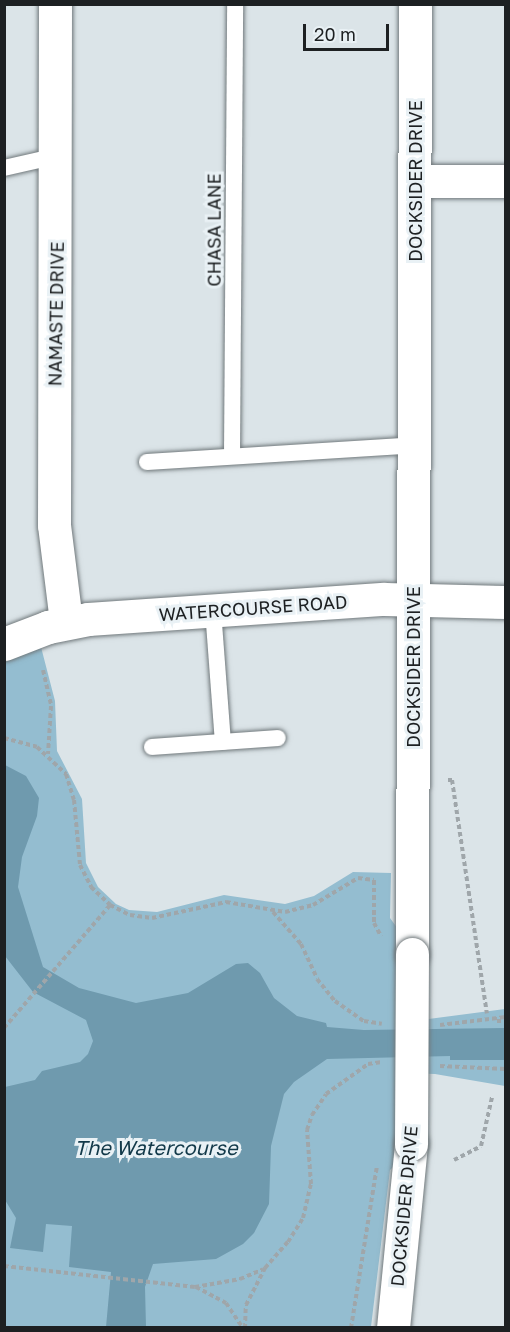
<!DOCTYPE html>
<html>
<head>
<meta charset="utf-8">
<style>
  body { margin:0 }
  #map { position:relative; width:510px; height:1332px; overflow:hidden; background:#dbe4e8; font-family:"Golos Text",sans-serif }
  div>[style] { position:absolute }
  .green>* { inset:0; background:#94bdd0 }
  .water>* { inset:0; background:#6f9aae }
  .path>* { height:4px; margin-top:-2px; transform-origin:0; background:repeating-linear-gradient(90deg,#9fa6aa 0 4.5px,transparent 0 7.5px) }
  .roads { filter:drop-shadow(0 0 2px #71797c) drop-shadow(0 0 2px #71797c) }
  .lane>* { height:16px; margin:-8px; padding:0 8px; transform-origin:8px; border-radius:8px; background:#fff }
  .street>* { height:33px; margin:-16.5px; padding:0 16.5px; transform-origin:16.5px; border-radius:16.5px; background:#fff }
  .bridges { filter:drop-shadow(0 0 2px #71797c) drop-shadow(0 0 2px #71797c) }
  .street-bridge>* { height:33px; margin:-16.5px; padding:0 16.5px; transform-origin:16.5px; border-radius:16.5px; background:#fff }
  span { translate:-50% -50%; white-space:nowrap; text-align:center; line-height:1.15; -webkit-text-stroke:6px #e9f1f5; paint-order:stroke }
  .street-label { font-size:18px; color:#1d2022 }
  .water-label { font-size:20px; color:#123949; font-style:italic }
  .frame { position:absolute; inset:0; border:6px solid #1d2022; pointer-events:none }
  .scale { position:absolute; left:303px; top:24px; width:86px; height:27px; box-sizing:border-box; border:3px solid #1d2022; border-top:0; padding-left:8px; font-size:18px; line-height:21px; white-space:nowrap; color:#1d2022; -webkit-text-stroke:4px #e9f1f5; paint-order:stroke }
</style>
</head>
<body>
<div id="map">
  <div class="green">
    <div style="clip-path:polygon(41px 647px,55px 701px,57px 751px,82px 799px,86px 863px,98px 887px,116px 904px,129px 910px,157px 912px,224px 895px,285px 904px,314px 896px,353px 872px,391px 873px,390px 918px,398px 929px,398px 1023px,505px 1009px,505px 1086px,435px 1074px,398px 1073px,397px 1163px,390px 1170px,371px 1327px,5px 1328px,5px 662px)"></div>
  </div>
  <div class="water">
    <div style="clip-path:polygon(5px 765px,26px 776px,39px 798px,37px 816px,22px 857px,18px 887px,43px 967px,79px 988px,136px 1003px,188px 993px,236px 964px,248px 963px,260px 973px,274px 998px,297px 1016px,326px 1023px,327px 1027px,364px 1030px,505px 1028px,505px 1060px,450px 1060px,450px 1056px,327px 1059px,294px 1082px,284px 1094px,271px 1146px,269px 1204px,254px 1233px,243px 1244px,216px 1259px,153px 1264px,145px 1287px,146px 1327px,106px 1327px,111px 1272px,69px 1267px,72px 1226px,46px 1224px,43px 1252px,10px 1248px,16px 1218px,5px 1200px,5px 1087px,35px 1080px,42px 1071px,80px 1062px,88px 1054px,93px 1041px,86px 1020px,33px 992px,5px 956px)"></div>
  </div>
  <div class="path">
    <div style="left:43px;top:670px;width:37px;rotate:77deg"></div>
    <div style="left:51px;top:706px;width:48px;rotate:93.6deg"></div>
    <div style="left:4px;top:738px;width:34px;rotate:15deg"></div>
    <div style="left:37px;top:747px;width:40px;rotate:43deg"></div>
    <div style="left:66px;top:774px;width:27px;rotate:73deg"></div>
    <div style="left:74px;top:800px;width:65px;rotate:84.7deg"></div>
    <div style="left:80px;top:865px;width:25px;rotate:63deg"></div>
    <div style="left:91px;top:887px;width:26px;rotate:43deg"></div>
    <div style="left:110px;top:905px;width:22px;rotate:27deg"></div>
    <div style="left:130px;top:915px;width:22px;rotate:8deg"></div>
    <div style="left:152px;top:918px;width:76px;rotate:-12.2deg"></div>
    <div style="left:226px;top:902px;width:60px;rotate:9.6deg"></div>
    <div style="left:285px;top:912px;width:29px;rotate:-14deg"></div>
    <div style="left:313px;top:905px;width:52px;rotate:-31deg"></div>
    <div style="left:358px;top:878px;width:16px;rotate:7deg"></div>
    <div style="left:374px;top:880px;width:43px;rotate:90deg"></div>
    <div style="left:374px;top:923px;width:15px;rotate:62deg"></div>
    <div style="left:448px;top:780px;width:4px"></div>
    <div style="left:452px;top:780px;width:236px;rotate:81.5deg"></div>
    <div style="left:273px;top:912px;width:43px;rotate:48.8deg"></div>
    <div style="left:301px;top:944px;width:38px;rotate:65deg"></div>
    <div style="left:317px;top:979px;width:28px;rotate:51deg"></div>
    <div style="left:335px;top:1001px;width:35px;rotate:35deg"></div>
    <div style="left:364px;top:1021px;width:18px;rotate:9deg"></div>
    <div style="left:497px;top:1021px;width:9px"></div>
    <div style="left:440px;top:1025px;width:66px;rotate:-6.9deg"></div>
    <div style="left:4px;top:1028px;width:162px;rotate:-49.2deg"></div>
    <div style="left:440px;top:1066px;width:66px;rotate:2.6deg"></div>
    <div style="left:454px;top:1160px;width:30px;rotate:-27deg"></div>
    <div style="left:481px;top:1146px;width:50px;rotate:-77.3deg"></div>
    <div style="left:4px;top:1239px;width:21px;rotate:90deg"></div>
    <div style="left:4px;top:1266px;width:192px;rotate:6.3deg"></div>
    <div style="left:195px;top:1287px;width:46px;rotate:-10.1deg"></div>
    <div style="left:240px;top:1279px;width:25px;rotate:-23deg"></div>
    <div style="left:196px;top:1287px;width:34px;rotate:28deg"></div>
    <div style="left:226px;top:1303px;width:30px;rotate:56deg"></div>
    <div style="left:245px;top:1328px;width:23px;rotate:-88deg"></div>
    <div style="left:246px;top:1305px;width:42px;rotate:-62.8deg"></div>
    <div style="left:265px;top:1268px;width:35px;rotate:-49deg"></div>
    <div style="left:288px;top:1242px;width:28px;rotate:-58deg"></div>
    <div style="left:303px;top:1218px;width:35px;rotate:-77deg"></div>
    <div style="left:311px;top:1184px;width:54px;rotate:-94.2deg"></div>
    <div style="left:307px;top:1130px;width:16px;rotate:-72deg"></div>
    <div style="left:312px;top:1115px;width:25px;rotate:-56deg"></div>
    <div style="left:326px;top:1094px;width:52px;rotate:-35.5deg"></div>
    <div style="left:368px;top:1064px;width:14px;rotate:-8deg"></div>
    <div style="left:351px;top:1328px;width:164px;rotate:-80.9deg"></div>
  </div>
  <div class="roads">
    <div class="lane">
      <div style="left:4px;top:168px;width:54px;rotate:-12.8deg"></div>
      <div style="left:232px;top:456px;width:452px;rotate:-89.6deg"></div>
      <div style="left:147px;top:462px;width:268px;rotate:-3.6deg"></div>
      <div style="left:213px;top:610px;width:132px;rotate:85.7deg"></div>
      <div style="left:152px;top:747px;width:126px;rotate:-4.1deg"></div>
    </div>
    <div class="street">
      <div style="left:55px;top:4px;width:521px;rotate:90.11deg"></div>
      <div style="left:54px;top:525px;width:98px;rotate:82.9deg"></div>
      <div style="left:415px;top:181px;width:91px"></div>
      <div style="left:4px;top:644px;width:47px;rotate:-21.1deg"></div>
      <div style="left:48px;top:627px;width:41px;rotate:-11.3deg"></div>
      <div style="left:88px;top:619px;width:297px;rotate:-3.9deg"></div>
      <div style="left:384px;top:599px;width:122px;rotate:1.4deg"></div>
      <div style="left:412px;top:954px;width:950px;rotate:-89.82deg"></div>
      <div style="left:393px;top:1328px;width:185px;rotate:-84.4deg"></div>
    </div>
  </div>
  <div class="bridges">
    <div class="street-bridge">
      <div style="left:411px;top:1144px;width:190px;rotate:-89.7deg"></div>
    </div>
  </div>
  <div class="street-label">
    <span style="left:415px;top:181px;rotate:-90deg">DOCKSIDER DRIVE</span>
    <span style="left:214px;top:230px;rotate:-90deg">CHASA LANE</span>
    <span style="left:56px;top:314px;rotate:-89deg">NAMASTE DRIVE</span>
    <span style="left:253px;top:608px;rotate:-4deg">WATERCOURSE ROAD</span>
    <span style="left:413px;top:667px;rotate:-90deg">DOCKSIDER DRIVE</span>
    <span style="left:404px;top:1206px;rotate:-85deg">DOCKSIDER DRIVE</span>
  </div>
  <div class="water-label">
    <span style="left:156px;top:1147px">The Watercourse</span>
  </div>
  <div class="frame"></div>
  <div class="scale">20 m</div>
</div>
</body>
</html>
